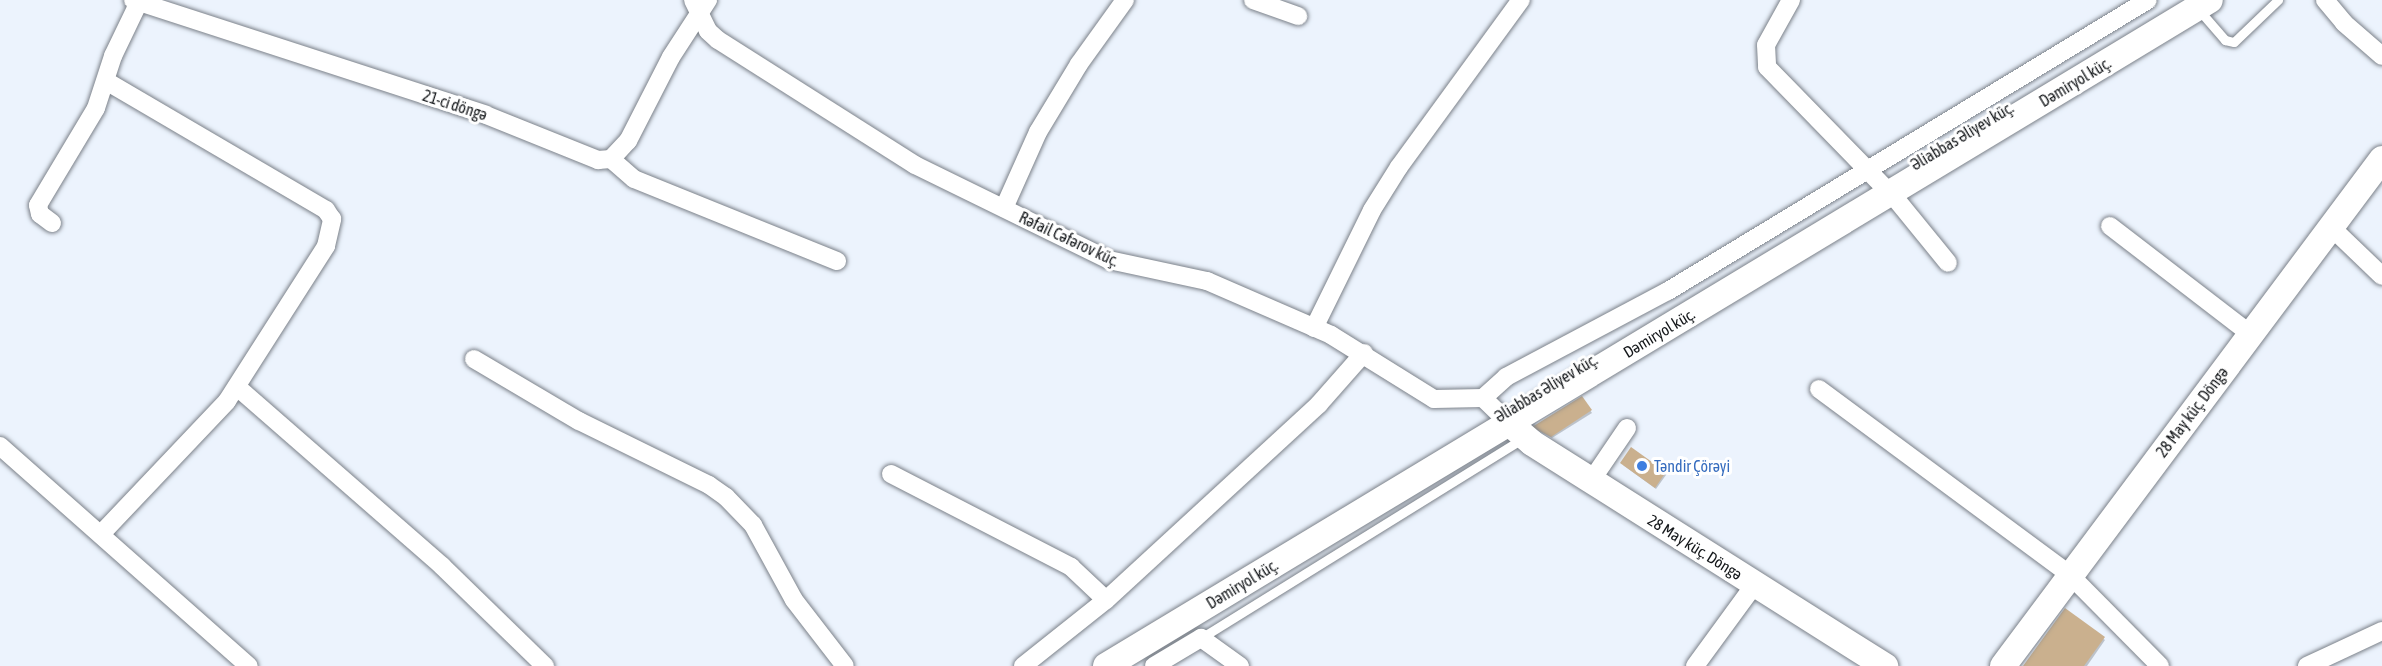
<!DOCTYPE html>
<html>
<head>
<meta charset="utf-8">
<style>
  body { margin:0 }
  #map { position:relative; width:2382px; height:666px; overflow:hidden; background:#ecf3fd; font-family:"Asap Condensed",sans-serif }
  div>[style] { position:absolute }
  .shadow>* { inset:0; background:#0003 }
  .building>* { inset:0; background:#cab08e }
  .roads { filter:drop-shadow(0 0 2px #7b8189) drop-shadow(0 0 2px #7b8189) }
  .lane>* { height:9px; margin:-4.5px; padding:0 4.5px; transform-origin:4.5px; border-radius:4.5px; background:#fff }
  .street>* { height:18px; margin:-9px; padding:0 9px; transform-origin:9px; border-radius:9px; background:#fff }
  .secondary>* { height:26px; margin:-13px; padding:0 13px; transform-origin:13px; border-radius:13px; background:#fff }
  .dots>* { width:16px; height:16px; translate:-50% -50%; box-sizing:border-box; border:3px solid #fff; border-radius:50% }
  span { translate:-50% -50%; white-space:nowrap; text-align:center; line-height:1.15; -webkit-text-stroke:6px #fff; paint-order:stroke }
  .street-label { font-size:16px; color:#131619 }
  .shop-label { font-size:16px; color:#366cbe }
  .left { translate:0 -50%; text-align:left }
</style>
</head>
<body>
<div id="map">
  <div class="shadow">
    <div style="clip-path:polygon(1582px 398px,1592px 413px,1552px 438px,1535px 429px)"></div>
    <div style="clip-path:polygon(1623px 465px,1665px 473px,1666px 475px,1656px 489px)"></div>
    <div style="clip-path:polygon(2065px 610px,2105px 640px,2087px 666px,2024px 666px)"></div>
  </div>
  <div class="building">
    <div style="clip-path:polygon(1582px 396px,1592px 410px,1551px 437px,1532px 427px)"></div>
    <div style="clip-path:polygon(1631px 447px,1666px 472px,1655px 488px,1620px 463px)"></div>
    <div style="clip-path:polygon(2065px 608px,2105px 637px,2084px 666px,2023px 666px)"></div>
  </div>
  <div class="roads">
    <div class="lane">
      <div style="left:2199px;top:10px;width:40px;rotate:49deg"></div>
      <div style="left:2225px;top:40px;width:9px;rotate:13deg"></div>
      <div style="left:2234px;top:42px;width:61px;rotate:-43.7deg"></div>
      <div style="left:1201px;top:638px;width:379px;rotate:-31.8deg"></div>
    </div>
    <div class="street">
      <div style="left:133px;top:0;width:371px;rotate:18deg"></div>
      <div style="left:486px;top:115px;width:121px;rotate:21.9deg"></div>
      <div style="left:598px;top:160px;width:13px;rotate:-4deg"></div>
      <div style="left:611px;top:159px;width:25px;rotate:-47deg"></div>
      <div style="left:628px;top:141px;width:94px;rotate:-62.9deg"></div>
      <div style="left:671px;top:57px;width:68px;rotate:-57deg"></div>
      <div style="left:693px;top:0;width:34px;rotate:64deg"></div>
      <div style="left:708px;top:31px;width:13px;rotate:42deg"></div>
      <div style="left:718px;top:40px;width:233px;rotate:32.4deg"></div>
      <div style="left:915px;top:165px;width:216px;rotate:26.1deg"></div>
      <div style="left:1109px;top:260px;width:100px;rotate:12.1deg"></div>
      <div style="left:1207px;top:281px;width:135px;rotate:23.5deg"></div>
      <div style="left:1331px;top:335px;width:121px;rotate:31.9deg"></div>
      <div style="left:1434px;top:399px;width:49px;rotate:-1.2deg"></div>
      <div style="left:1483px;top:398px;width:36px;rotate:44deg"></div>
      <div style="left:1253px;top:0;width:48px;rotate:19.6deg"></div>
      <div style="left:1791px;top:0;width:51px;rotate:119.1deg"></div>
      <div style="left:1766px;top:45px;width:22px;rotate:87deg"></div>
      <div style="left:1767px;top:67px;width:165px;rotate:45.7deg"></div>
      <div style="left:2325px;top:0;width:30px;rotate:50deg"></div>
      <div style="left:2344px;top:23px;width:50px;rotate:41deg"></div>
      <div style="left:611px;top:159px;width:30px;rotate:41deg"></div>
      <div style="left:634px;top:179px;width:219px;rotate:22deg"></div>
      <div style="left:1891px;top:193px;width:90px;rotate:50.8deg"></div>
      <div style="left:1004px;top:208px;width:83px;rotate:-65.9deg"></div>
      <div style="left:1038px;top:132px;width:79px;rotate:-58.9deg"></div>
      <div style="left:1079px;top:64px;width:79px;rotate:-54.3deg"></div>
      <div style="left:52px;top:223px;width:15px;rotate:-143deg"></div>
      <div style="left:40px;top:214px;width:9px;rotate:-103deg"></div>
      <div style="left:38px;top:205px;width:113px;rotate:-59.1deg"></div>
      <div style="left:96px;top:108px;width:55px;rotate:-71.9deg"></div>
      <div style="left:113px;top:56px;width:60px;rotate:-64.3deg"></div>
      <div style="left:2110px;top:226px;width:177px;rotate:37.6deg"></div>
      <div style="left:2332px;top:228px;width:69px;rotate:43.8deg"></div>
      <div style="left:1314px;top:328px;width:131px;rotate:-63.8deg"></div>
      <div style="left:1372px;top:210px;width:51px;rotate:-57.9deg"></div>
      <div style="left:1399px;top:167px;width:207px;rotate:-53.9deg"></div>
      <div style="left:474px;top:359px;width:122px;rotate:30.6deg"></div>
      <div style="left:579px;top:421px;width:145px;rotate:26.2deg"></div>
      <div style="left:709px;top:485px;width:21px;rotate:35deg"></div>
      <div style="left:726px;top:497px;width:39px;rotate:46deg"></div>
      <div style="left:753px;top:525px;width:85px;rotate:61.3deg"></div>
      <div style="left:794px;top:600px;width:83px;rotate:52.3deg"></div>
      <div style="left:237px;top:387px;width:272px;rotate:41.1deg"></div>
      <div style="left:442px;top:566px;width:144px;rotate:44.2deg"></div>
      <div style="left:1819px;top:389px;width:312px;rotate:36.5deg"></div>
      <div style="left:2070px;top:575px;width:128px;rotate:45.3deg"></div>
      <div style="left:1483px;top:398px;width:31px;rotate:-42deg"></div>
      <div style="left:1506px;top:377px;width:183px;rotate:-28deg"></div>
      <div style="left:1668px;top:291px;width:561px;rotate:-31.23deg"></div>
      <div style="left:0;top:446px;width:332px;rotate:41.5deg"></div>
      <div style="left:891px;top:474px;width:203px;rotate:27.3deg"></div>
      <div style="left:1071px;top:567px;width:48px;rotate:43.3deg"></div>
      <div style="left:1591px;top:481px;width:64px;rotate:-55.8deg"></div>
      <div style="left:101px;top:534px;width:183px;rotate:-46.5deg"></div>
      <div style="left:227px;top:401px;width:184px;rotate:-57.4deg"></div>
      <div style="left:326px;top:246px;width:28px;rotate:-77deg"></div>
      <div style="left:332px;top:219px;width:11px;rotate:-124deg"></div>
      <div style="left:326px;top:210px;width:255px;rotate:-149.6deg"></div>
      <div style="left:1023px;top:666px;width:106px;rotate:-38.5deg"></div>
      <div style="left:1106px;top:600px;width:289px;rotate:-42.6deg"></div>
      <div style="left:1319px;top:404px;width:68px;rotate:-48.6deg"></div>
      <div style="left:1154px;top:666px;width:55px;rotate:-30.8deg"></div>
      <div style="left:1201px;top:638px;width:48px;rotate:35.7deg"></div>
      <div style="left:1695px;top:666px;width:102px;rotate:-53.8deg"></div>
      <div style="left:2307px;top:666px;width:83px;rotate:-25deg"></div>
    </div>
    <div class="secondary">
      <div style="left:1509px;top:423px;width:30px;rotate:41deg"></div>
      <div style="left:1532px;top:443px;width:418px;rotate:32.3deg"></div>
      <div style="left:1106px;top:666px;width:1289px;rotate:-31.1deg"></div>
      <div style="left:2003px;top:666px;width:633px;rotate:-53.22deg"></div>
    </div>
  </div>
  <div class="dots">
    <div style="left:1642px;top:466px;background:#3f7fe0"></div>
  </div>
  <div class="street-label">
    <span style="left:2075px;top:82px;rotate:-31deg">Dəmiryol küç.</span>
    <span style="left:455px;top:105px;rotate:18deg">21-ci döngə</span>
    <span style="left:1962px;top:136px;rotate:-31deg">Əliabbas Əliyev küç.</span>
    <span style="left:1069px;top:239px;rotate:25deg">Rəfail Cəfərov küç.</span>
    <span style="left:1659px;top:333px;rotate:-31deg">Dəmiryol küç.</span>
    <span style="left:1546px;top:388px;rotate:-31deg">Əliabbas Əliyev küç.</span>
    <span style="left:2192px;top:412px;rotate:-53deg">28 May küç. Döngə</span>
    <span style="left:1695px;top:547px;rotate:32deg">28 May küç. Döngə</span>
    <span style="left:1242px;top:584px;rotate:-31deg">Dəmiryol küç.</span>
  </div>
  <div class="shop-label">
    <span class="left" style="left:1654px;top:466px">Təndir Çörəyi</span>
  </div>
</div>
</body>
</html>
